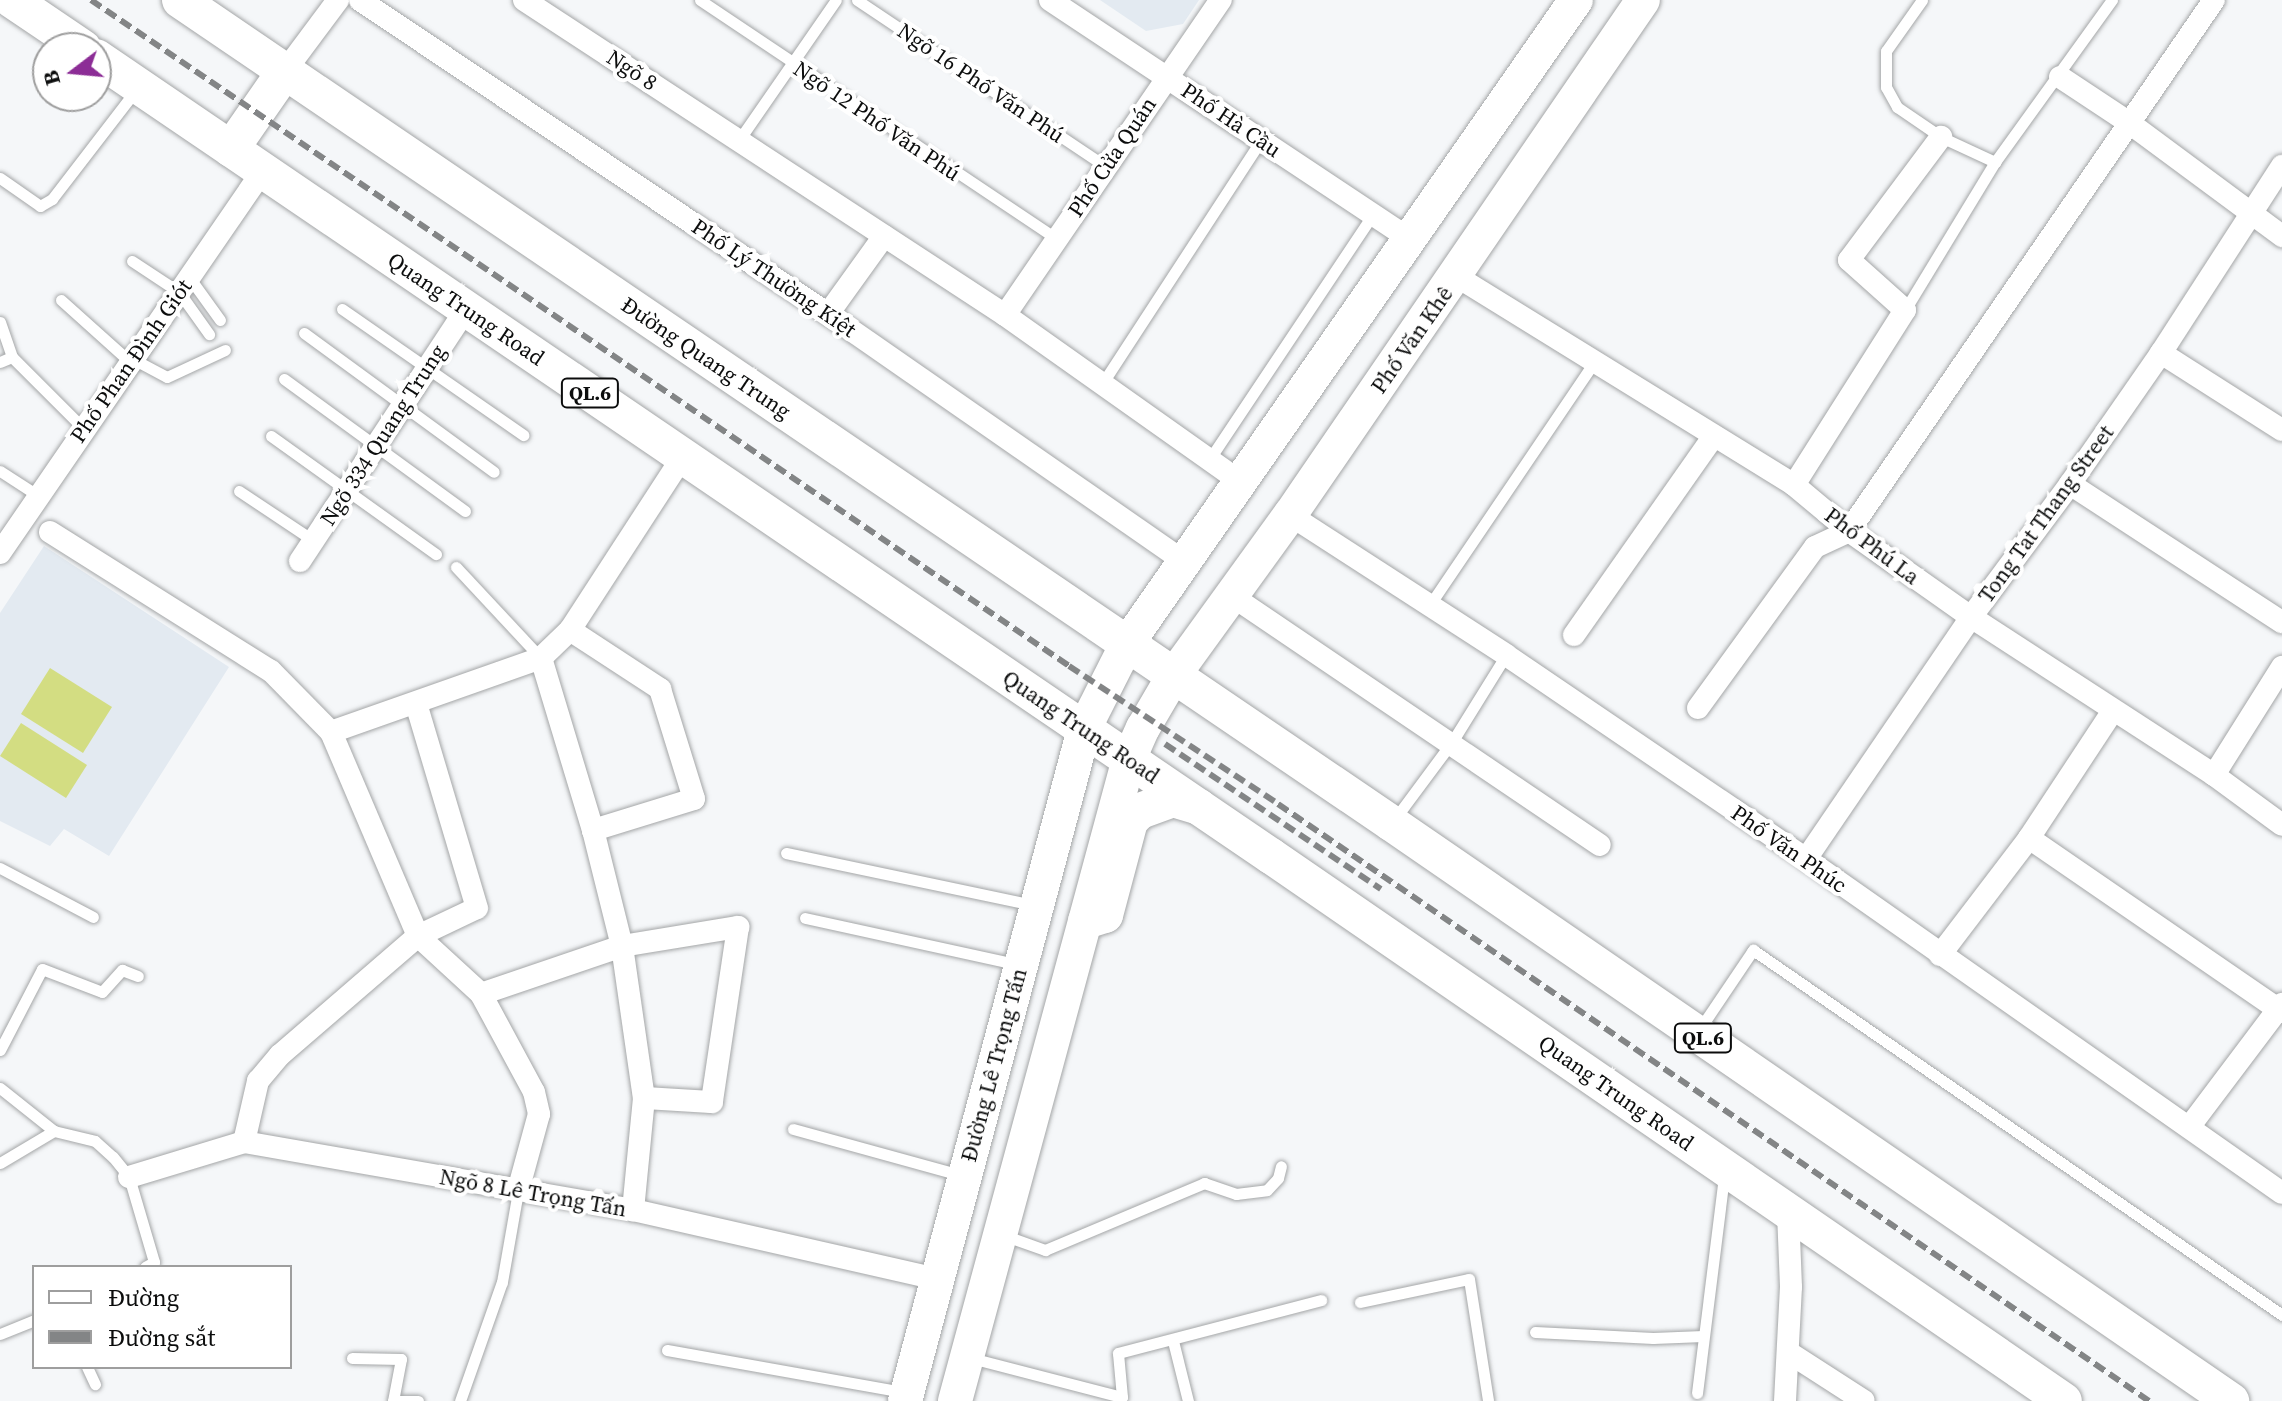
<!DOCTYPE html>
<html>
<head>
<meta charset="utf-8">
<style>
  body { margin:0 }
  #map { position:relative; width:2282px; height:1401px; overflow:hidden; background:#f5f7f9; font-family:"Source Serif 4",serif }
  div>[style] { position:absolute }
  .built>* { inset:0; background:#e3eaf1 }
  .green>* { inset:0; background:#d3dd82 }
  .roads { filter:drop-shadow(0 0 2px #a4a6a7) drop-shadow(0 0 2px #a4a6a7) }
  .service>* { height:11px; margin:-5.5px; padding:0 5.5px; transform-origin:5.5px; border-radius:5.5px; background:#fff }
  .minor>* { height:22px; margin:-11px; padding:0 11px; transform-origin:11px; border-radius:11px; background:#fff }
  .primary>* { height:34px; margin:-17px; padding:0 17px; transform-origin:17px; border-radius:17px; background:#fff }
  .trunk>* { height:36px; margin:-18px; padding:0 18px; transform-origin:18px; border-radius:18px; background:#fff }
  .rail>* { height:6px; margin-top:-3px; transform-origin:0; background:repeating-linear-gradient(90deg,#838586 0 12px,transparent 0 18px) }
  span { translate:-50% -50%; white-space:nowrap; text-align:center; line-height:1.15; -webkit-text-stroke:8px #fff; paint-order:stroke }
  .shield-label span { padding:2px 6px; background:#fff; border:2px solid; border-radius:6px; -webkit-text-stroke-width:0 }
  .shield-label { font-size:20px; color:#0c0d0d; font-weight:700 }
  .street-label { font-size:22px; color:#0c0d0d }
  .legend { position:absolute; left:32px; top:1265px; width:260px; height:104px; box-sizing:border-box; background:#fff; border:2px solid #9e9e9e; margin:0; padding:10px 14px; list-style:none; font-size:24px; color:#0c0d0d }
  .legend li { display:flex; align-items:center; gap:16px; height:40px }
  .legend b { width:40px; border:2px solid #9e9e9e }
  .north { position:absolute; left:32px; top:32px; width:80px; height:80px; box-sizing:border-box; background:#fff; border:2px solid #9e9e9e; border-radius:50%; rotate:254deg; font-size:22px; font-weight:700; line-height:32px; text-align:center; color:#0c0d0d }
  .north::after { content:''; display:block; margin:auto; width:28px; height:36px; background:#8c2d96; clip-path:polygon(50% 0,100% 100%,50% 72%,0 100%) }
</style>
</head>
<body>
<div id="map">
  <div class="built">
    <div style="clip-path:polygon(1100px 0,1199px 0,1183px 24px,1146px 31px)"></div>
    <div style="clip-path:polygon(44px 546px,229px 667px,109px 856px,64px 829px,50px 846px,0 821px,0 613px)"></div>
  </div>
  <div class="green">
    <div style="clip-path:polygon(50px 668px,112px 707px,83px 753px,21px 714px)"></div>
    <div style="clip-path:polygon(21px 723px,87px 765px,66px 798px,0 756px)"></div>
  </div>
  <div class="roads">
    <div class="service">
      <div style="left:700px;top:0;width:430px;rotate:33.8deg"></div>
      <div style="left:857px;top:0;width:298px;rotate:33.8deg"></div>
      <div style="left:1922px;top:0;width:62px;rotate:125.2deg"></div>
      <div style="left:1886px;top:51px;width:36px;rotate:90deg"></div>
      <div style="left:1886px;top:87px;width:23px;rotate:61deg"></div>
      <div style="left:1897px;top:107px;width:53px;rotate:34.3deg"></div>
      <div style="left:1941px;top:137px;width:60px;rotate:24.8deg"></div>
      <div style="left:1995px;top:162px;width:200px;rotate:-54.2deg"></div>
      <div style="left:739px;top:140px;width:170px;rotate:-55.3deg"></div>
      <div style="left:0;top:178px;width:49px;rotate:35deg"></div>
      <div style="left:40px;top:206px;width:14px;rotate:-30deg"></div>
      <div style="left:52px;top:199px;width:138px;rotate:-52.4deg"></div>
      <div style="left:132px;top:261px;width:56px;rotate:33.4deg"></div>
      <div style="left:179px;top:292px;width:52px;rotate:54.5deg"></div>
      <div style="left:189px;top:277px;width:53px;rotate:54.2deg"></div>
      <div style="left:61px;top:300px;width:93px;rotate:41.9deg"></div>
      <div style="left:342px;top:309px;width:221px;rotate:34.8deg"></div>
      <div style="left:1905px;top:310px;width:173px;rotate:-58.7deg"></div>
      <div style="left:0;top:322px;width:37px;rotate:71deg"></div>
      <div style="left:304px;top:333px;width:235px;rotate:36.2deg"></div>
      <div style="left:133px;top:359px;width:38px;rotate:28deg"></div>
      <div style="left:167px;top:377px;width:64px;rotate:-25deg"></div>
      <div style="left:0;top:362px;width:13px;rotate:-23deg"></div>
      <div style="left:12px;top:357px;width:102px;rotate:45deg"></div>
      <div style="left:284px;top:379px;width:224px;rotate:36.1deg"></div>
      <div style="left:1102px;top:384px;width:291px;rotate:-56.9deg"></div>
      <div style="left:271px;top:436px;width:203px;rotate:35.6deg"></div>
      <div style="left:1209px;top:460px;width:296px;rotate:-56.3deg"></div>
      <div style="left:0;top:471px;width:44px;rotate:33deg"></div>
      <div style="left:239px;top:491px;width:90px;rotate:33.7deg"></div>
      <div style="left:456px;top:567px;width:125px;rotate:47deg"></div>
      <div style="left:1429px;top:606px;width:296px;rotate:-55.9deg"></div>
      <div style="left:1394px;top:820px;width:97px;rotate:-53.4deg"></div>
      <div style="left:1452px;top:742px;width:102px;rotate:-58.2deg"></div>
      <div style="left:786px;top:853px;width:252px;rotate:11.9deg"></div>
      <div style="left:0;top:868px;width:105px;rotate:27.8deg"></div>
      <div style="left:805px;top:918px;width:216px;rotate:12.3deg"></div>
      <div style="left:1699px;top:1030px;width:97px;rotate:-56deg"></div>
      <div style="left:1753px;top:950px;width:643px;rotate:34.6deg"></div>
      <div style="left:0;top:1050px;width:91px;rotate:-62.6deg"></div>
      <div style="left:42px;top:969px;width:64px;rotate:21deg"></div>
      <div style="left:102px;top:992px;width:30px;rotate:-48deg"></div>
      <div style="left:122px;top:970px;width:17px;rotate:21deg"></div>
      <div style="left:0;top:1088px;width:69px;rotate:38.5deg"></div>
      <div style="left:54px;top:1131px;width:42px;rotate:13.7deg"></div>
      <div style="left:95px;top:1141px;width:24px;rotate:42deg"></div>
      <div style="left:113px;top:1157px;width:26px;rotate:51deg"></div>
      <div style="left:129px;top:1177px;width:89px;rotate:73.6deg"></div>
      <div style="left:154px;top:1262px;width:10px;rotate:151deg"></div>
      <div style="left:793px;top:1129px;width:173px;rotate:15.4deg"></div>
      <div style="left:0;top:1163px;width:63px;rotate:-30.7deg"></div>
      <div style="left:1003px;top:1235px;width:45px;rotate:19.7deg"></div>
      <div style="left:1045px;top:1250px;width:173px;rotate:-22.8deg"></div>
      <div style="left:1204px;top:1183px;width:34px;rotate:19deg"></div>
      <div style="left:1236px;top:1194px;width:31px;rotate:-7deg"></div>
      <div style="left:1267px;top:1190px;width:16px;rotate:-47deg"></div>
      <div style="left:1278px;top:1178px;width:12px;rotate:-76deg"></div>
      <div style="left:1360px;top:1302px;width:111px;rotate:-11.9deg"></div>
      <div style="left:1469px;top:1279px;width:123px;rotate:81.1deg"></div>
      <div style="left:1535px;top:1332px;width:118px;rotate:2.9deg"></div>
      <div style="left:1653px;top:1338px;width:50px;rotate:-2.3deg"></div>
      <div style="left:0;top:1334px;width:37px;rotate:-22deg"></div>
      <div style="left:1173px;top:1341px;width:62px;rotate:76deg"></div>
      <div style="left:667px;top:1350px;width:239px;rotate:10.1deg"></div>
      <div style="left:352px;top:1358px;width:49px;rotate:1.2deg"></div>
      <div style="left:401px;top:1359px;width:43px;rotate:100.8deg"></div>
      <div style="left:393px;top:1401px;width:25px"></div>
      <div style="left:971px;top:1358px;width:156px;rotate:14.5deg"></div>
      <div style="left:1122px;top:1397px;width:44px;rotate:-95.2deg"></div>
      <div style="left:1118px;top:1353px;width:210px;rotate:-14.6deg"></div>
      <div style="left:87px;top:1367px;width:19px;rotate:65deg"></div>
      <div style="left:1697px;top:1393px;width:220px;rotate:-82.9deg"></div>
      <div style="left:460px;top:1401px;width:126px;rotate:-70.6deg"></div>
      <div style="left:502px;top:1282px;width:92px;rotate:-80deg"></div>
    </div>
    <div class="minor">
      <div style="left:360px;top:0;width:564px;rotate:33.86deg"></div>
      <div style="left:828px;top:314px;width:435px;rotate:34.8deg"></div>
      <div style="left:524px;top:0;width:575px;rotate:33.22deg"></div>
      <div style="left:1005px;top:315px;width:289px;rotate:35.3deg"></div>
      <div style="left:1050px;top:0;width:433px;rotate:33.6deg"></div>
      <div style="left:285px;top:71px;width:89px;rotate:-53.3deg"></div>
      <div style="left:2060px;top:77px;width:82px;rotate:33.5deg"></div>
      <div style="left:2128px;top:122px;width:192px;rotate:36.5deg"></div>
      <div style="left:1456px;top:276px;width:397px;rotate:31.7deg"></div>
      <div style="left:1794px;top:485px;width:72px;rotate:39.9deg"></div>
      <div style="left:1849px;top:531px;width:149px;rotate:35.2deg"></div>
      <div style="left:1971px;top:617px;width:290px;rotate:33deg"></div>
      <div style="left:2214px;top:775px;width:84px;rotate:36.3deg"></div>
      <div style="left:828px;top:314px;width:96px;rotate:-54.3deg"></div>
      <div style="left:1005px;top:315px;width:382px;rotate:-55.6deg"></div>
      <div style="left:2161px;top:353px;width:143px;rotate:32.5deg"></div>
      <div style="left:2070px;top:484px;width:253px;rotate:33.1deg"></div>
      <div style="left:1794px;top:485px;width:207px;rotate:-57.6deg"></div>
      <div style="left:1905px;top:310px;width:75px;rotate:-138.2deg"></div>
      <div style="left:1849px;top:260px;width:154px;rotate:-53.2deg"></div>
      <div style="left:1290px;top:515px;width:257px;rotate:32.9deg"></div>
      <div style="left:1506px;top:655px;width:363px;rotate:34.2deg"></div>
      <div style="left:1806px;top:859px;width:581px;rotate:35.06deg"></div>
      <div style="left:50px;top:532px;width:261px;rotate:32.2deg"></div>
      <div style="left:271px;top:671px;width:86px;rotate:45.5deg"></div>
      <div style="left:331px;top:732px;width:222px;rotate:66.9deg"></div>
      <div style="left:418px;top:936px;width:86px;rotate:42.6deg"></div>
      <div style="left:481px;top:994px;width:111px;rotate:61.6deg"></div>
      <div style="left:534px;top:1092px;width:23px;rotate:77deg"></div>
      <div style="left:539px;top:1114px;width:80px;rotate:105.3deg"></div>
      <div style="left:0;top:553px;width:465px;rotate:-55.5deg"></div>
      <div style="left:300px;top:561px;width:302px;rotate:-56.6deg"></div>
      <div style="left:1232px;top:596px;width:444px;rotate:34.1deg"></div>
      <div style="left:570px;top:630px;width:108px;rotate:33.2deg"></div>
      <div style="left:660px;top:689px;width:115px;rotate:72.8deg"></div>
      <div style="left:694px;top:799px;width:106px;rotate:162.9deg"></div>
      <div style="left:1574px;top:635px;width:243px;rotate:-54.9deg"></div>
      <div style="left:541px;top:658px;width:180px;rotate:73.2deg"></div>
      <div style="left:593px;top:830px;width:120px;rotate:76deg"></div>
      <div style="left:622px;top:946px;width:154px;rotate:81.8deg"></div>
      <div style="left:644px;top:1098px;width:113px;rotate:95.6deg"></div>
      <div style="left:1698px;top:708px;width:199px;rotate:-54deg"></div>
      <div style="left:1815px;top:547px;width:38px;rotate:-25deg"></div>
      <div style="left:1849px;top:531px;width:644px;rotate:-55.5deg"></div>
      <div style="left:331px;top:732px;width:223px;rotate:-19.4deg"></div>
      <div style="left:541px;top:658px;width:40px;rotate:-44deg"></div>
      <div style="left:570px;top:630px;width:207px;rotate:-57deg"></div>
      <div style="left:2214px;top:775px;width:128px;rotate:-57.8deg"></div>
      <div style="left:2029px;top:838px;width:307px;rotate:34.5deg"></div>
      <div style="left:1806px;top:859px;width:293px;rotate:-55.7deg"></div>
      <div style="left:1971px;top:617px;width:166px;rotate:-53.3deg"></div>
      <div style="left:2070px;top:484px;width:160px;rotate:-55.2deg"></div>
      <div style="left:2161px;top:353px;width:223px;rotate:-57.1deg"></div>
      <div style="left:1940px;top:955px;width:147px;rotate:-52.7deg"></div>
      <div style="left:2029px;top:838px;width:151px;rotate:-56.6deg"></div>
      <div style="left:481px;top:994px;width:149px;rotate:-18.8deg"></div>
      <div style="left:622px;top:946px;width:118px;rotate:-9.3deg"></div>
      <div style="left:738px;top:927px;width:177px;rotate:98.5deg"></div>
      <div style="left:712px;top:1102px;width:68px;rotate:-176.6deg"></div>
      <div style="left:2190px;top:1126px;width:153px;rotate:-53deg"></div>
      <div style="left:244px;top:1142px;width:63px;rotate:-77.1deg"></div>
      <div style="left:258px;top:1081px;width:34px;rotate:-50deg"></div>
      <div style="left:280px;top:1055px;width:182px;rotate:-40.8deg"></div>
      <div style="left:418px;top:936px;width:65px;rotate:-25.4deg"></div>
      <div style="left:477px;top:908px;width:214px;rotate:-106.6deg"></div>
      <div style="left:129px;top:1177px;width:120px;rotate:-16.9deg"></div>
      <div style="left:244px;top:1142px;width:395px;rotate:9.9deg"></div>
      <div style="left:633px;top:1210px;width:312px;rotate:12.8deg"></div>
      <div style="left:1788px;top:1352px;width:90px;rotate:32.8deg"></div>
      <div style="left:1785px;top:1401px;width:114px;rotate:-87deg"></div>
      <div style="left:1791px;top:1287px;width:76px;rotate:-92.3deg"></div>
    </div>
    <div class="primary">
      <div style="left:905px;top:1401px;width:695px;rotate:-75.08deg"></div>
      <div style="left:1084px;top:729px;width:95px;rotate:-63.2deg"></div>
      <div style="left:1127px;top:644px;width:785px;rotate:-55.12deg"></div>
      <div style="left:955px;top:1401px;width:665px;rotate:-74.84deg"></div>
      <div style="left:1129px;top:759px;width:34px;rotate:-66deg"></div>
      <div style="left:1143px;top:728px;width:61px;rotate:-59.7deg"></div>
      <div style="left:1174px;top:675px;width:198px;rotate:-54.1deg"></div>
      <div style="left:1290px;top:515px;width:624px;rotate:-55.57deg"></div>
    </div>
    <div class="trunk">
      <div style="left:12px;top:0;width:86px;rotate:34.1deg"></div>
      <div style="left:180px;top:0;width:1464px;rotate:34.2deg"></div>
      <div style="left:1391px;top:823px;width:1020px;rotate:34.53deg"></div>
      <div style="left:96px;top:57px;width:1421px;rotate:34.22deg"></div>
      <div style="left:1271px;top:856px;width:962px;rotate:34.5deg"></div>
      <div style="left:231px;top:149px;width:95px;rotate:-55.3deg"></div>
      <div style="left:1086px;top:921px;width:20px;rotate:-18deg"></div>
      <div style="left:1105px;top:915px;width:97px;rotate:-75.1deg"></div>
      <div style="left:1130px;top:821px;width:14px;rotate:-45deg"></div>
      <div style="left:1140px;top:811px;width:35px;rotate:-20deg"></div>
      <div style="left:1173px;top:799px;width:27px;rotate:17deg"></div>
    </div>
  </div>
  <div class="rail">
    <div style="left:91px;top:0;width:1183px;rotate:34.25deg"></div>
    <div style="left:1069px;top:666px;width:250px;rotate:33.4deg"></div>
    <div style="left:1278px;top:804px;width:1056px;rotate:34.43deg"></div>
    <div style="left:1165px;top:744px;width:260px;rotate:33.9deg"></div>
  </div>
  <div class="shield-label">
    <span style="left:590px;top:393px">QL.6</span>
    <span style="left:1703px;top:1038px">QL.6</span>
  </div>
  <div class="street-label">
    <span style="left:632px;top:70px;rotate:33deg">Ngõ 8</span>
    <span style="left:981px;top:83px;rotate:34deg">Ngõ 16 Phố Văn Phú</span>
    <span style="left:1231px;top:120px;rotate:34deg">Phố Hà Cầu</span>
    <span style="left:877px;top:121px;rotate:34deg">Ngõ 12 Phố Văn Phú</span>
    <span style="left:1112px;top:157px;rotate:-56deg">Phố Cửa Quán</span>
    <span style="left:774px;top:278px;rotate:34deg">Phố Lý Thường Kiệt</span>
    <span style="left:466px;top:309px;rotate:34deg">Quang Trung Road</span>
    <span style="left:1412px;top:340px;rotate:-55deg">Phố Văn Khê</span>
    <span style="left:706px;top:358px;rotate:34deg">Đường Quang Trung</span>
    <span style="left:131px;top:361px;rotate:-55deg">Phố Phan Đình Giót</span>
    <span style="left:383px;top:435px;rotate:-57deg">Ngõ 334 Quang Trung</span>
    <span style="left:2046px;top:514px;rotate:-54deg">Tong Tat Thang Street</span>
    <span style="left:1872px;top:546px;rotate:37deg">Phố Phú La</span>
    <span style="left:1081px;top:727px;rotate:34deg">Quang Trung Road</span>
    <span style="left:1789px;top:849px;rotate:35deg">Phố Văn Phúc</span>
    <span style="left:994px;top:1065px;rotate:-75deg">Đường Lê Trọng Tấn</span>
    <span style="left:1616px;top:1093px;rotate:35deg">Quang Trung Road</span>
    <span style="left:533px;top:1193px;rotate:10deg">Ngõ 8 Lê Trọng Tấn</span>
  </div>
  <ul class="legend">
  <li><b style="height:10px;background:#fff"></b>Đường</li>
  <li><b style="height:10px;background:#838586"></b>Đường sắt</li>
  </ul>
  <div class="north">B</div>
</div>
</body>
</html>
